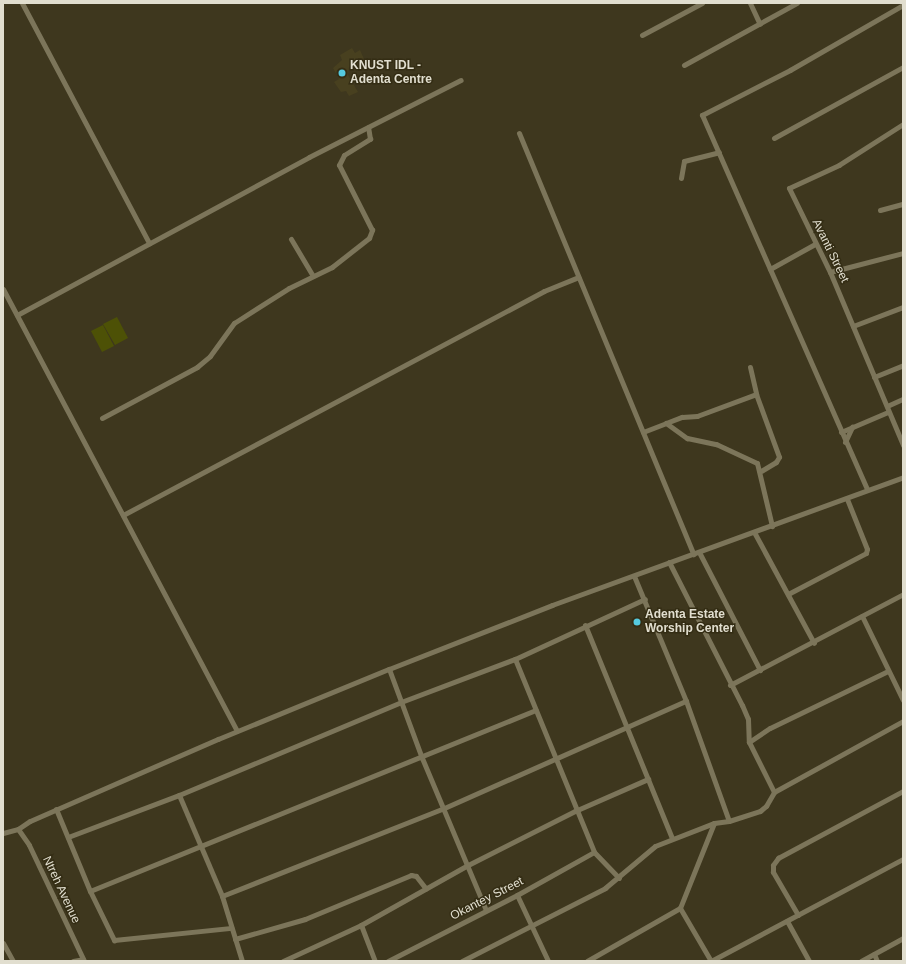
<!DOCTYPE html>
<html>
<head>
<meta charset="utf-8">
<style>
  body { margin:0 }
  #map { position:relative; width:906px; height:964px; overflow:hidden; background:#3e371e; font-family:Helvetica,sans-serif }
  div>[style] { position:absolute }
  .built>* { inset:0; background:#48401f }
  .green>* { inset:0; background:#4d5106 }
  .minor>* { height:5px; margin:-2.5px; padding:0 2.5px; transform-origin:2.5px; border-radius:2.5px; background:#7c755a }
  .dots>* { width:11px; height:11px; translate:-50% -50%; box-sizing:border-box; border:2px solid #342d14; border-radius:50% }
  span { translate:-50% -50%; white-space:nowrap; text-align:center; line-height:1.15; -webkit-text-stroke:3px #342d14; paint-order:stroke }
  .poi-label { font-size:12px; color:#e1decf; font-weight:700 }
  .left { translate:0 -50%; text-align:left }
  .street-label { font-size:12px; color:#e1decf }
  .frame { position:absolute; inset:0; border:4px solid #e1decf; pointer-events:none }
</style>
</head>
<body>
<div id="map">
  <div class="built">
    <div style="clip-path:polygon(352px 48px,355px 53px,360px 50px,364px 59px,349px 67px,348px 75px,358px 92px,349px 96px,346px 91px,341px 92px,334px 82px,339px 79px,333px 68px,342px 60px,340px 55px)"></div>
  </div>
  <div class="green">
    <div style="clip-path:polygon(117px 317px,128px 338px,115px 345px,103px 324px)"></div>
    <div style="clip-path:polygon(103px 325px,114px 346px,102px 352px,91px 331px)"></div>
  </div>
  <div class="minor">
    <div style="left:22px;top:3px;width:272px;rotate:62.1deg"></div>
    <div style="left:750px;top:3px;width:23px;rotate:65deg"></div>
    <div style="left:642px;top:35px;width:68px;rotate:-28.1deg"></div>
    <div style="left:684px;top:65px;width:129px;rotate:-28.8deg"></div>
    <div style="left:903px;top:124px;width:76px;rotate:147.4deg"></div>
    <div style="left:839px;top:165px;width:55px;rotate:155.3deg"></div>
    <div style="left:789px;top:188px;width:93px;rotate:64deg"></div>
    <div style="left:830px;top:272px;width:188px;rotate:67.1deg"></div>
    <div style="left:519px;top:133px;width:456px;rotate:67.5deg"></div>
    <div style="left:774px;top:138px;width:147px;rotate:-28.8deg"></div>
    <div style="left:681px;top:178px;width:17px;rotate:-80deg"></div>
    <div style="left:684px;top:161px;width:36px;rotate:-14deg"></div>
    <div style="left:880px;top:210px;width:24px;rotate:-15deg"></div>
    <div style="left:291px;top:239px;width:43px;rotate:59.3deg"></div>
    <div style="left:770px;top:269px;width:51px;rotate:-29.1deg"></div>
    <div style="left:830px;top:272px;width:75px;rotate:-14.6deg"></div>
    <div style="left:3px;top:289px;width:500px;rotate:62.1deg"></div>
    <div style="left:17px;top:315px;width:332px;rotate:-28.4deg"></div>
    <div style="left:309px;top:157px;width:170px;rotate:-26.9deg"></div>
    <div style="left:853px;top:326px;width:53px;rotate:-20.8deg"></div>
    <div style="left:750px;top:367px;width:28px;rotate:77deg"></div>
    <div style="left:756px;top:394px;width:67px;rotate:69.9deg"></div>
    <div style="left:779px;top:457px;width:6px;rotate:121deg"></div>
    <div style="left:776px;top:462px;width:17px;rotate:149deg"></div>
    <div style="left:874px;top:377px;width:31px;rotate:-22deg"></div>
    <div style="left:887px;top:406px;width:17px;rotate:-24deg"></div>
    <div style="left:102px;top:418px;width:108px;rotate:-28.2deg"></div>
    <div style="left:197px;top:367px;width:17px;rotate:-40deg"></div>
    <div style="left:210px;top:356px;width:41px;rotate:-54deg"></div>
    <div style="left:234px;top:323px;width:65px;rotate:-32.5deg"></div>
    <div style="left:289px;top:288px;width:48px;rotate:-26deg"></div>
    <div style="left:332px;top:267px;width:47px;rotate:-38.1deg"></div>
    <div style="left:369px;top:238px;width:9px;rotate:-69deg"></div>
    <div style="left:372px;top:230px;width:73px;rotate:-116.9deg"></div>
    <div style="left:339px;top:165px;width:11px;rotate:-63deg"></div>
    <div style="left:344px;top:155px;width:31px;rotate:-32deg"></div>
    <div style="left:370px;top:139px;width:12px;rotate:-99deg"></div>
    <div style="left:666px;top:423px;width:17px;rotate:-21deg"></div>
    <div style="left:682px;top:417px;width:15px;rotate:-4deg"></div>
    <div style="left:697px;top:416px;width:63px;rotate:-20.4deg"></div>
    <div style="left:643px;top:432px;width:25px;rotate:-21deg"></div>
    <div style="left:666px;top:423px;width:26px;rotate:36deg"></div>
    <div style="left:687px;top:438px;width:30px;rotate:12deg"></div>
    <div style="left:716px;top:444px;width:45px;rotate:24.9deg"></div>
    <div style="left:757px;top:463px;width:65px;rotate:76.6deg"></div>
    <div style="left:841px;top:432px;width:51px;rotate:-23.1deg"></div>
    <div style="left:845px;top:442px;width:17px;rotate:-65deg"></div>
    <div style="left:867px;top:489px;width:409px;rotate:-113.8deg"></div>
    <div style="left:702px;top:115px;width:99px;rotate:-27.1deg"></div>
    <div style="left:790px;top:70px;width:130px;rotate:-29.9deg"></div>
    <div style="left:123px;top:515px;width:477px;rotate:-28deg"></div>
    <div style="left:544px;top:291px;width:37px;rotate:-22deg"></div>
    <div style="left:754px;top:532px;width:126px;rotate:61.6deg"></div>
    <div style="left:699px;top:552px;width:133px;rotate:62.7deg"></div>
    <div style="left:669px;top:562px;width:161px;rotate:63deg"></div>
    <div style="left:742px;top:705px;width:15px;rotate:67deg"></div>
    <div style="left:748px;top:719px;width:23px;rotate:88deg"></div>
    <div style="left:634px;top:576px;width:135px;rotate:67.4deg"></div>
    <div style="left:686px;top:701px;width:127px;rotate:70.3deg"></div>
    <div style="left:788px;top:594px;width:88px;rotate:-27.7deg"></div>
    <div style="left:866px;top:553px;width:4px;rotate:-76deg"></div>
    <div style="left:867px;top:549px;width:54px;rotate:-111.8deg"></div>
    <div style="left:862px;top:616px;width:93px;rotate:64deg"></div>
    <div style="left:585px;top:625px;width:230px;rotate:67.8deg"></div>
    <div style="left:515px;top:659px;width:209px;rotate:67.7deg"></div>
    <div style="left:594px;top:852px;width:36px;rotate:46deg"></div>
    <div style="left:389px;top:669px;width:95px;rotate:69.7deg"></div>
    <div style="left:422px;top:758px;width:165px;rotate:67.2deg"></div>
    <div style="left:730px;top:685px;width:195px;rotate:-27.7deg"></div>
    <div style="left:774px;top:792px;width:147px;rotate:-28.8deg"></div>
    <div style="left:179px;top:795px;width:110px;rotate:66.9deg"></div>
    <div style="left:222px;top:896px;width:68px;rotate:72.9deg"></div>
    <div style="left:56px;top:809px;width:89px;rotate:67.5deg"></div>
    <div style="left:90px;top:891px;width:55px;rotate:63.9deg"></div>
    <div style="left:114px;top:940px;width:118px;rotate:-5.9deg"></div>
    <div style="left:714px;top:823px;width:92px;rotate:111.8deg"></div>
    <div style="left:680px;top:908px;width:61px;rotate:59.7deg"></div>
    <div style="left:711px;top:961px;width:217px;rotate:-28deg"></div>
    <div style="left:18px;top:829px;width:19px;rotate:55deg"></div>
    <div style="left:29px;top:845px;width:128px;rotate:64.6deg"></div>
    <div style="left:3px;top:833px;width:16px;rotate:-15deg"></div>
    <div style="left:18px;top:829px;width:14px;rotate:-34deg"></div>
    <div style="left:30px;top:821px;width:205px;rotate:-23.6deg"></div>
    <div style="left:218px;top:739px;width:185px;rotate:-22.3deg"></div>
    <div style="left:389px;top:669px;width:175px;rotate:-21.4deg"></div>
    <div style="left:552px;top:605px;width:374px;rotate:-20deg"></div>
    <div style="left:68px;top:837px;width:119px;rotate:-20.7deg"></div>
    <div style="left:179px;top:795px;width:241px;rotate:-22.7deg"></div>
    <div style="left:401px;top:702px;width:122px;rotate:-20.7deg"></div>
    <div style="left:515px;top:659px;width:143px;rotate:-24.8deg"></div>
    <div style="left:90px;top:891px;width:481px;rotate:-22.1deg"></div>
    <div style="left:517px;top:895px;width:73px;rotate:64.8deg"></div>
    <div style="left:222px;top:896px;width:237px;rotate:-21.6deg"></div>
    <div style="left:442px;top:809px;width:267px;rotate:-23.9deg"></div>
    <div style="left:798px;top:915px;width:50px;rotate:-120.2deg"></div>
    <div style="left:773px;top:872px;width:7px;rotate:-90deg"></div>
    <div style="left:773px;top:865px;width:9px;rotate:-54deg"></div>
    <div style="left:778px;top:858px;width:142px;rotate:-28.2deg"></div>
    <div style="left:787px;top:921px;width:46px;rotate:61.2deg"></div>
    <div style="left:361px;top:925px;width:39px;rotate:69deg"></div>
    <div style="left:235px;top:939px;width:73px;rotate:-15.9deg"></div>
    <div style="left:305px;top:919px;width:115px;rotate:-22.5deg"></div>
    <div style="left:411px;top:875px;width:5px;rotate:11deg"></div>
    <div style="left:416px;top:876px;width:16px;rotate:52deg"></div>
    <div style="left:3px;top:943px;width:21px;rotate:61deg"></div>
    <div style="left:874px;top:954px;width:8px;rotate:67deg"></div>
    <div style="left:73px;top:961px;width:10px;rotate:-11deg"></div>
    <div style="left:283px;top:961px;width:86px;rotate:-24.8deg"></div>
    <div style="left:361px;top:925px;width:120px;rotate:-29.3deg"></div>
    <div style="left:466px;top:866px;width:122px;rotate:-26.8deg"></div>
    <div style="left:575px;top:811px;width:80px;rotate:-23.7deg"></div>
    <div style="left:388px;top:961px;width:145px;rotate:-27.1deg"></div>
    <div style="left:517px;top:895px;width:88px;rotate:-29.2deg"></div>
    <div style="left:462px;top:961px;width:161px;rotate:-27deg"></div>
    <div style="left:605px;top:888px;width:65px;rotate:-40deg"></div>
    <div style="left:655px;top:846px;width:63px;rotate:-21.3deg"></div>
    <div style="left:714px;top:823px;width:15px;rotate:-8deg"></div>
    <div style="left:729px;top:821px;width:33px;rotate:-18deg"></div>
    <div style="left:760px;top:811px;width:8px;rotate:-40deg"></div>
    <div style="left:766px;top:806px;width:16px;rotate:-60deg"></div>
    <div style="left:774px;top:792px;width:56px;rotate:-116.6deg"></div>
    <div style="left:749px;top:742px;width:25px;rotate:-34deg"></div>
    <div style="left:770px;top:728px;width:131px;rotate:-25.8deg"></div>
    <div style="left:587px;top:961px;width:107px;rotate:-29.7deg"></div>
    <div style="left:861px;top:961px;width:48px;rotate:-28.7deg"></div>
  </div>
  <div class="dots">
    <div style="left:342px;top:73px;background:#55cadf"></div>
    <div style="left:637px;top:622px;background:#55cadf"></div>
  </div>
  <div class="poi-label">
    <span class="left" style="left:350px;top:73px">KNUST IDL -<br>Adenta Centre</span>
    <span class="left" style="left:645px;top:622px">Adenta Estate<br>Worship Center</span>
  </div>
  <div class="street-label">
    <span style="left:830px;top:251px;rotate:64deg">Avanti Street</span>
    <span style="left:61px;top:890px;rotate:65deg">Ntreh Avenue</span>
    <span style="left:487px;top:899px;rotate:-27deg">Okantey Street</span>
  </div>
  <div class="frame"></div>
</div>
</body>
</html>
